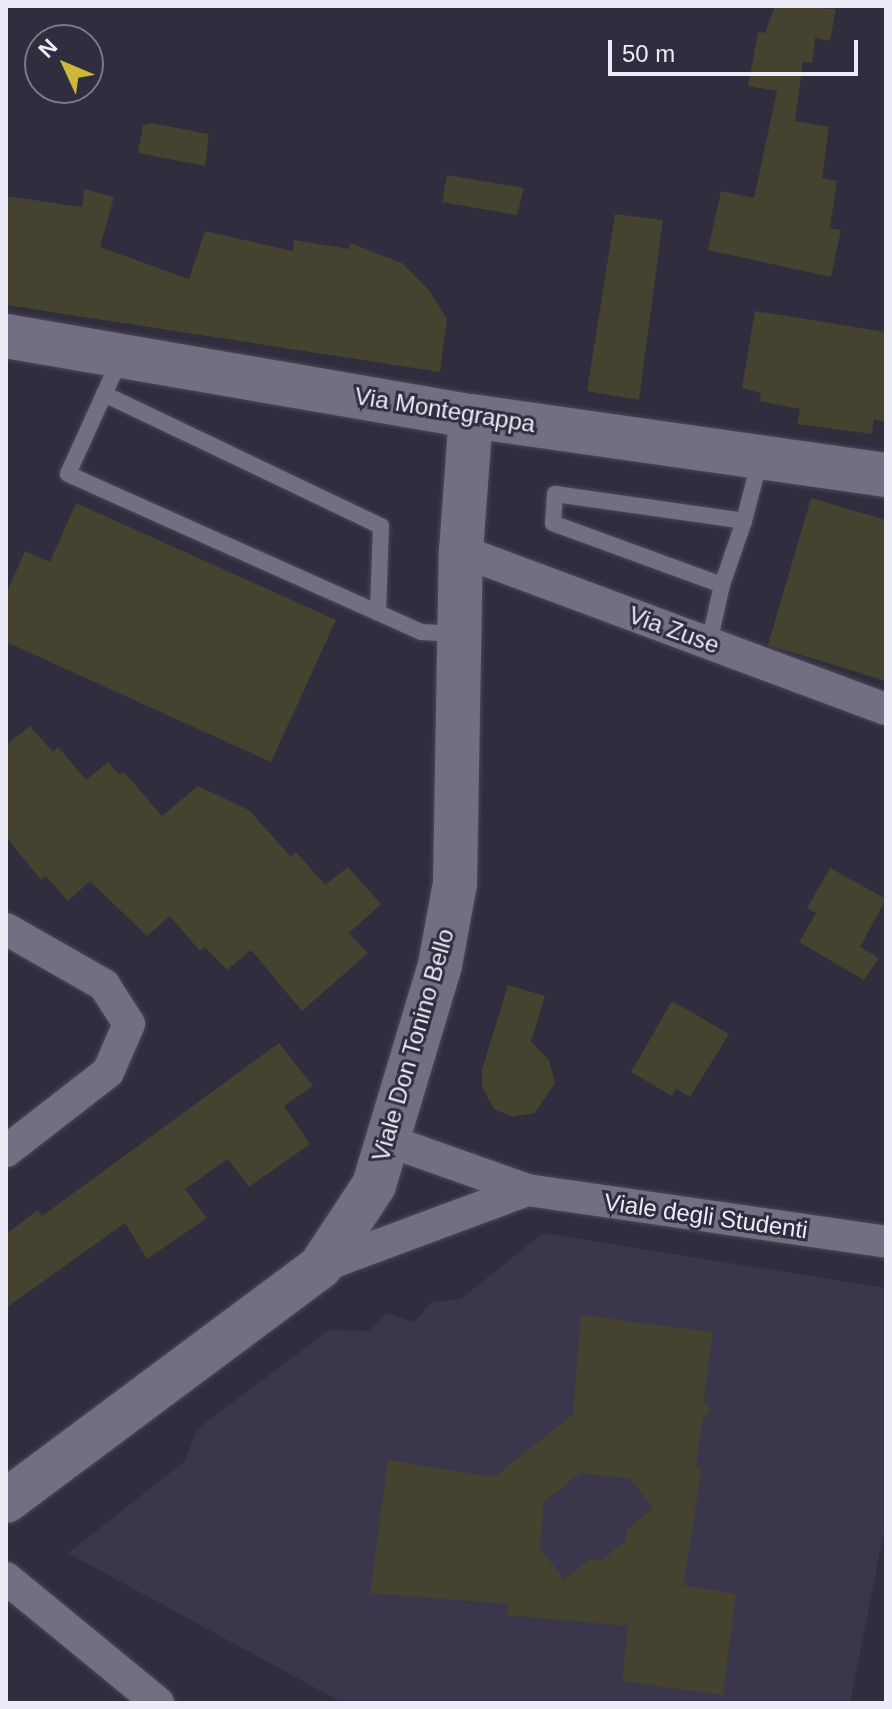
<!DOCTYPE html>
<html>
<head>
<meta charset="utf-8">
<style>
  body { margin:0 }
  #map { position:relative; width:892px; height:1709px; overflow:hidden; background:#2f2d3e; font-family:Arial,sans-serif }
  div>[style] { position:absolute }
  .built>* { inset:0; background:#3a364c }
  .building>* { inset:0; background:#454230 }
  .roads { filter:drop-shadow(0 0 2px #4b4857) drop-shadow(0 0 2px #4b4857) }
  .lane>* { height:16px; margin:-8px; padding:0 8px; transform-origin:8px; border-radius:8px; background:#726f82 }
  .street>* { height:32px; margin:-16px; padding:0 16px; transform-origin:16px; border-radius:16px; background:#726f82 }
  .secondary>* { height:44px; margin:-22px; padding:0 22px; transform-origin:22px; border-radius:22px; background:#726f82 }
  span { translate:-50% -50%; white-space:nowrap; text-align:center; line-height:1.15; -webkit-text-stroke:6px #2f2d3e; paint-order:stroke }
  .street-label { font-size:24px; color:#edebf7 }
  .frame { position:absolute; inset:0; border:8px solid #edebf7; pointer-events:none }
  .north { position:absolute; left:24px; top:24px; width:80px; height:80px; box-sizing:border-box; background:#2f2d3e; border:2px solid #7b7988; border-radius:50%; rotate:314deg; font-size:22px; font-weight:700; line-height:32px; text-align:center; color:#edebf7 }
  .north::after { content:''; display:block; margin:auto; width:28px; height:36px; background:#ccb939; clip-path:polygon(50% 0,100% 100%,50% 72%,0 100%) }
  .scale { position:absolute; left:608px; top:40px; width:250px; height:36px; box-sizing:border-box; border:4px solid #edebf7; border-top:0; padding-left:10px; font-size:24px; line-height:28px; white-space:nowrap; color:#edebf7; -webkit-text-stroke:6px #2f2d3e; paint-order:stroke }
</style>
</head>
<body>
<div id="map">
  <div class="built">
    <div style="clip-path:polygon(543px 1233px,886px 1288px,886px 1521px,850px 1703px,343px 1703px,68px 1553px,185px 1461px,197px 1429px,329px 1330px,369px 1331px,386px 1313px,414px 1322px,431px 1302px,461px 1299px)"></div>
  </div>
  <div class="building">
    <div style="clip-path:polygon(775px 6px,836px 9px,830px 41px,815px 38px,812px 63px,803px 62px,795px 121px,829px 127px,822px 178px,837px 181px,830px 228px,841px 230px,831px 277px,708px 250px,721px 191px,754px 198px,777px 91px,748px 86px,758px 32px,765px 33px)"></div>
    <div style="clip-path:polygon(150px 123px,209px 134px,205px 166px,138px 153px,143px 125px)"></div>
    <div style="clip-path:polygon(447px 175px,524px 188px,517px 215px,442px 202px)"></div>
    <div style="clip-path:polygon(84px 189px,114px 197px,100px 247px,189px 279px,205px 231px,293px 251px,294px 240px,350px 249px,350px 243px,402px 263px,429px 290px,447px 319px,440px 372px,6px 305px,6px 196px,82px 207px)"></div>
    <div style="clip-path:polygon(615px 214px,663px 220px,639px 400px,587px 391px)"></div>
    <div style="clip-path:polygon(755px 311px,886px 332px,886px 422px,874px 419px,872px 434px,797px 424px,800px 409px,759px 401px,761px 393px,742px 388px)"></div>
    <div style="clip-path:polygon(811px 498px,886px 520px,886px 681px,768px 645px)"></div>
    <div style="clip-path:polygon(76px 503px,336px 620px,271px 762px,6px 642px,6px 594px,25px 551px,50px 562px)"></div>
    <div style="clip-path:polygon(30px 726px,53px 752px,58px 747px,86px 780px,108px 762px,120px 775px,124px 772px,162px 816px,198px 786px,249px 810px,291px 857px,296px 852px,325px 885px,348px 867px,381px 904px,349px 933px,368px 953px,302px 1011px,251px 950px,227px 970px,205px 947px,200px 951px,170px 916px,147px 936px,90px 881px,68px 901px,46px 876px,41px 880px,6px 837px,6px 745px)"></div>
    <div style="clip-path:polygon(830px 868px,886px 899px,860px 947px,879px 958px,864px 980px,799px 942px,816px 913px,807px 908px)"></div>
    <div style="clip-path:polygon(508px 985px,545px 996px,531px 1042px,549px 1060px,555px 1083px,535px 1113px,512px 1117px,494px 1109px,482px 1087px,482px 1070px)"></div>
    <div style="clip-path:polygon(672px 1001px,729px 1034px,690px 1097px,676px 1088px,672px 1096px,631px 1072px)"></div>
    <div style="clip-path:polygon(279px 1043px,313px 1086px,284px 1106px,310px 1144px,249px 1187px,228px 1159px,185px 1189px,207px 1218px,147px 1259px,125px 1223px,6px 1308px,6px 1234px,38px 1210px,42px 1216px)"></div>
    <div style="clip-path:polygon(evenodd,581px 1315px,713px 1332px,704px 1400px,711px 1411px,702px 1419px,696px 1467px,702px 1468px,683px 1585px,736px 1594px,723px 1695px,622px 1681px,628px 1626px,507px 1615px,508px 1604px,370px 1593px,388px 1460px,494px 1477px,573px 1414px,581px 1315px,581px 1473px,630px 1479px,653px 1508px,627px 1530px,626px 1541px,600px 1561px,591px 1558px,564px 1580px,540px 1547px,544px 1502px,581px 1473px)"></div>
  </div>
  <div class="roads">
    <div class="lane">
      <div style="left:121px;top:357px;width:128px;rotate:114.4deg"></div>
      <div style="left:68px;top:474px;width:387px;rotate:24.1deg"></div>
      <div style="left:421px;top:632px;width:38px;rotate:3deg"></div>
      <div style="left:104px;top:394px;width:307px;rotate:25.5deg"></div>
      <div style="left:381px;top:526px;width:86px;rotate:92deg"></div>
      <div style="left:722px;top:585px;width:68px;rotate:-71deg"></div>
      <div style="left:709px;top:643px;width:59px;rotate:-77.4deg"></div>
      <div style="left:722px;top:585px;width:180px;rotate:-159.9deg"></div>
      <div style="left:553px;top:523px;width:29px;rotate:-86deg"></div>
      <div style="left:555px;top:494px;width:191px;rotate:8.1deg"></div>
      <div style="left:744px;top:521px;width:64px;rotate:-75.5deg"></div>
    </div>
    <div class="street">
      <div style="left:461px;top:551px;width:453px;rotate:20.4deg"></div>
      <div style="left:6px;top:929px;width:113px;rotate:29.7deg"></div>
      <div style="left:104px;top:985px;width:46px;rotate:57.3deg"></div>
      <div style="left:129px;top:1024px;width:52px;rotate:113.6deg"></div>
      <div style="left:108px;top:1072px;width:129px;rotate:142.2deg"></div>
      <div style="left:386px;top:1140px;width:150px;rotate:19.5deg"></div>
      <div style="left:527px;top:1190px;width:363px;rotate:8.2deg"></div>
      <div style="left:320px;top:1267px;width:221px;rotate:-20.4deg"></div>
      <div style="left:6px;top:1578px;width:197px;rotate:39.4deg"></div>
    </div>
    <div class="secondary">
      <div style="left:6px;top:336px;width:472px;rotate:9.8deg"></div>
      <div style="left:471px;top:416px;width:419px;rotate:8.1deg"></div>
      <div style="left:6px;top:1501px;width:392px;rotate:-36.7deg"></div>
      <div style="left:320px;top:1267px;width:98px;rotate:-56.6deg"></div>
      <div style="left:374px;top:1185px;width:230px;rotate:-73.3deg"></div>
      <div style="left:440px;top:965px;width:83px;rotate:-79.6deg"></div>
      <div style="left:455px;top:883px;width:332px;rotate:-89deg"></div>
      <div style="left:461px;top:551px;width:135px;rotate:-85.8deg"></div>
    </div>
  </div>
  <div class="street-label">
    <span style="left:445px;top:410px;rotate:9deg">Via Montegrappa</span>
    <span style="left:674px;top:630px;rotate:20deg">Via Zuse</span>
    <span style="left:413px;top:1045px;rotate:-74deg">Viale Don Tonino Bello</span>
    <span style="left:706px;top:1216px;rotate:8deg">Viale degli Studenti</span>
  </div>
  <div class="frame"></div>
  <div class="north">N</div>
  <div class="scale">50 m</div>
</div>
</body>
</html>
